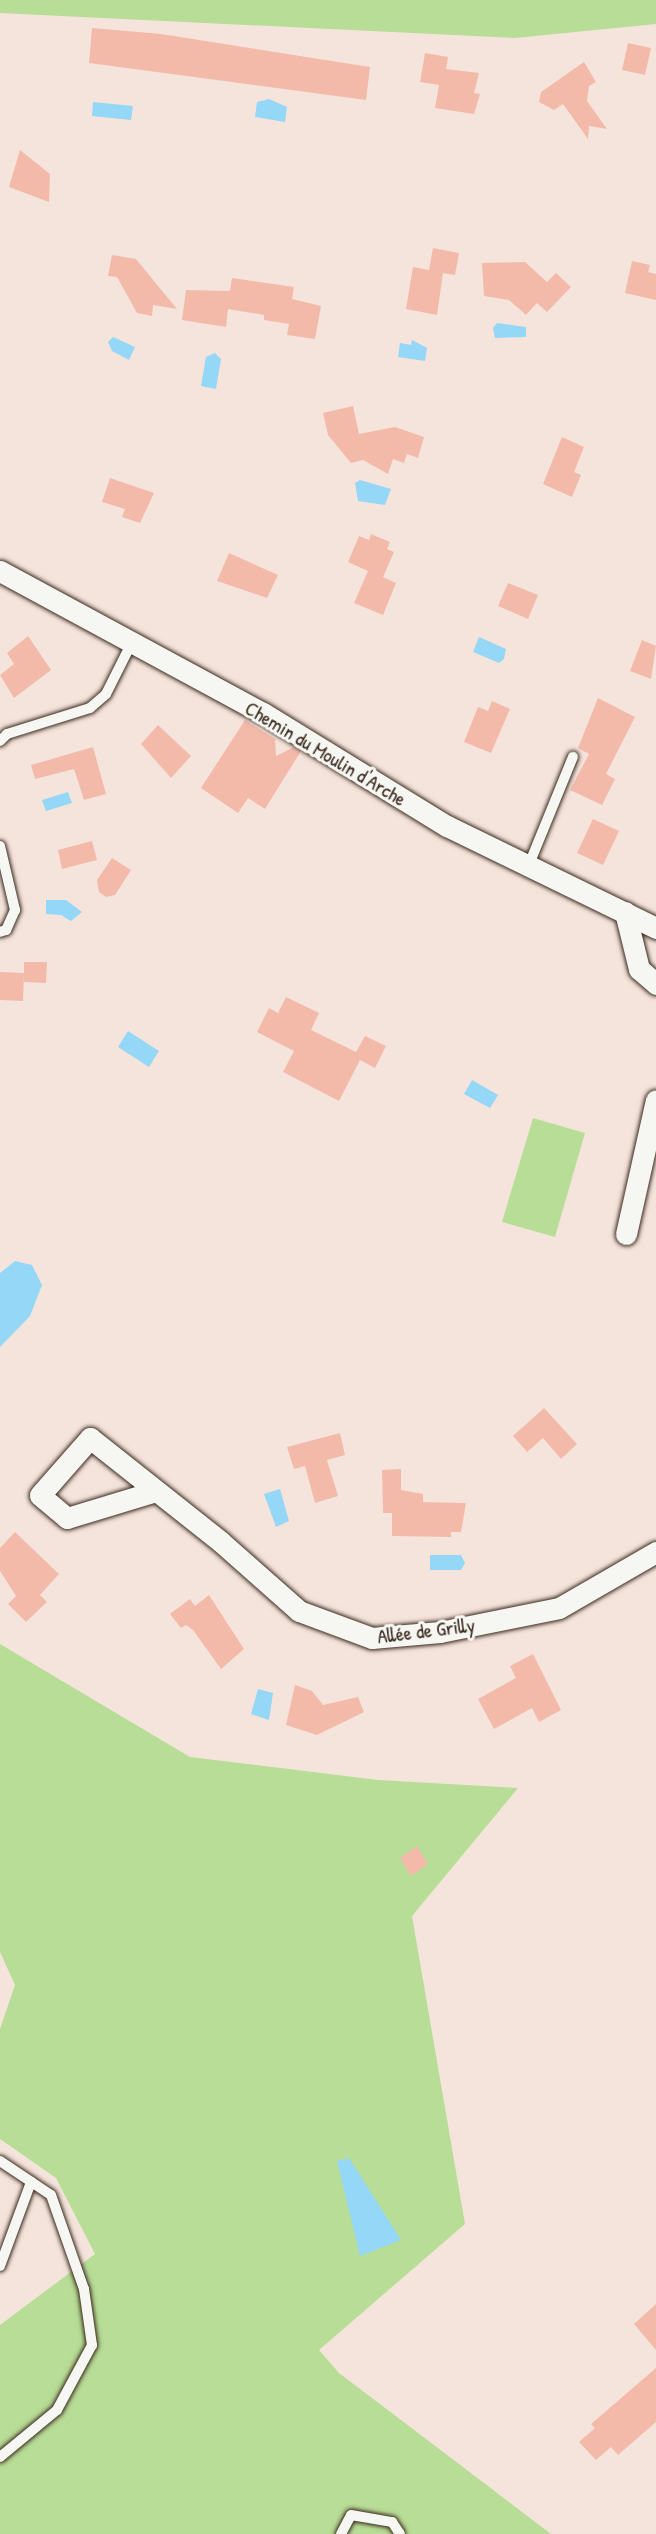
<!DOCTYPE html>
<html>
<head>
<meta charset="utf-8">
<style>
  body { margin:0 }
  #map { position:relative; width:656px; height:2534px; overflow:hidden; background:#f5e4dc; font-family:"Patrick Hand",sans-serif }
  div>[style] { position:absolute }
  .green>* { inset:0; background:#b8dd97 }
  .water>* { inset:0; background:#94d7f6 }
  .building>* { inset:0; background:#f3baaa }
  .roads { filter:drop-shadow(0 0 2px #3b2a1e) drop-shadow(0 0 2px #3b2a1e) }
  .service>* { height:10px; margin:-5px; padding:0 5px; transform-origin:5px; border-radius:5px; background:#f6f6f2 }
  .minor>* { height:21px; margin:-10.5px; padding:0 10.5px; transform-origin:10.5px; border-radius:10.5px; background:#f6f6f2 }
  span { translate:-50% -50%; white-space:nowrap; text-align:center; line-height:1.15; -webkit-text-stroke:6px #f6f6f2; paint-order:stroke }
  .street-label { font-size:20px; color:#3b2a1e }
</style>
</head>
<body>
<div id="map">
  <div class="green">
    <div style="clip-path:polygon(0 0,656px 0,656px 24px,515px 38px,0 13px)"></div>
    <div style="clip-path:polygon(533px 1118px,585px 1133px,555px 1237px,502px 1222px)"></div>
    <div style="clip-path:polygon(0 1644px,190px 1757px,378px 1780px,518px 1788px,412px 1916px,465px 2224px,319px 2350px,339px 2373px,551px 2534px,0 2534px,0 2325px,95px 2254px,56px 2178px,0 2139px,0 2029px,15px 1985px,0 1952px)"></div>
  </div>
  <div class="water">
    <div style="clip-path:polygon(269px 99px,287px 107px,285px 122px,255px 117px,257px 102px)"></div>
    <div style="clip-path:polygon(93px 102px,133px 106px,131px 120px,92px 116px)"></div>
    <div style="clip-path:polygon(497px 323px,526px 327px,526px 337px,495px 338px,493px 328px)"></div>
    <div style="clip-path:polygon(113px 337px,135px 347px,129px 360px,112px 351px,108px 342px)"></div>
    <div style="clip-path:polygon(412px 340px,427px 348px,425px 361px,398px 357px,400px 343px,411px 345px)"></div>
    <div style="clip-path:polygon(215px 353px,221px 359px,216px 389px,201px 386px,206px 357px)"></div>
    <div style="clip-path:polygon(360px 480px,391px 489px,385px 505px,358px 501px,355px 483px)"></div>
    <div style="clip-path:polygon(479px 637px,506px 649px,504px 659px,499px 663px,473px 652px)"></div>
    <div style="clip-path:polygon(68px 792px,72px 803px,46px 811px,42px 800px)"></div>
    <div style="clip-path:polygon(46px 900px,66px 900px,82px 912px,71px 921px,61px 915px,46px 914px)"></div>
    <div style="clip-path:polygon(128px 1031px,159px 1051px,149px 1067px,118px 1047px)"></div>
    <div style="clip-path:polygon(472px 1080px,498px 1095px,490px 1108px,464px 1094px)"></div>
    <div style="clip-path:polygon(15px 1261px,32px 1265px,42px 1285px,30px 1316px,0 1347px,0 1273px)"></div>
    <div style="clip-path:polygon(280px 1489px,289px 1521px,276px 1527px,264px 1494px)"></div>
    <div style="clip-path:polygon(430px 1555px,461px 1555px,465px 1563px,461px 1570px,430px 1570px)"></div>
    <div style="clip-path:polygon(258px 1689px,273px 1693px,269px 1720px,251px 1714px)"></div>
    <div style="clip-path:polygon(349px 2158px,401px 2240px,360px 2256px,337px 2161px)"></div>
  </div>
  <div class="building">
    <div style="clip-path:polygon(92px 28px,161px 34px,370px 67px,366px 100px,89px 63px)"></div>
    <div style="clip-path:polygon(628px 43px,651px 48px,645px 75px,622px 70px)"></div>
    <div style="clip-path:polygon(425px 53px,448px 57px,446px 69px,479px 73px,474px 93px,480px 94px,474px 114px,435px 108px,439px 85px,420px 82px)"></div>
    <div style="clip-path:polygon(584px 62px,596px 82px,589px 86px,587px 101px,607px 129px,589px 126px,588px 139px,563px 104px,554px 110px,539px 102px,541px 92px)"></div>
    <div style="clip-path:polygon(20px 150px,50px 174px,49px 202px,9px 187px)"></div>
    <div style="clip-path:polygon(433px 248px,459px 253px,455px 275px,443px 273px,437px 315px,406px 309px,413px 267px,429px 270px)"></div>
    <div style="clip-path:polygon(112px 255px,136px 259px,177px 309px,153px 305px,152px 316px,137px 313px,117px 277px,108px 276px)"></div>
    <div style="clip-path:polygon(632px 261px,650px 265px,648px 272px,656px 274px,656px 300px,625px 293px)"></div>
    <div style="clip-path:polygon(525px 262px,547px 282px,556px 273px,571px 287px,547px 312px,537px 303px,526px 315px,509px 300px,484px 296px,482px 263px)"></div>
    <div style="clip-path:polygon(232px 278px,294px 287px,292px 299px,321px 306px,315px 339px,287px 335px,289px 324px,264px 320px,264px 315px,228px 309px,226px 327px,182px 320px,186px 290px,230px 291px)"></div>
    <div style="clip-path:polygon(353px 406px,359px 434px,395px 427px,424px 437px,418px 458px,407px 454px,404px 463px,393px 459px,388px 474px,363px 460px,351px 463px,328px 435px,323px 413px)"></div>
    <div style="clip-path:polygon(562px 437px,584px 447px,574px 472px,581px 475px,572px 497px,543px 484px)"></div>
    <div style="clip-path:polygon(110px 478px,154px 493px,140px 523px,122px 517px,125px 509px,102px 502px)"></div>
    <div style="clip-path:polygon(371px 534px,390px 542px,387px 549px,394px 552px,383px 577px,396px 583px,383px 615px,354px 603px,368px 571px,348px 562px,359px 536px,369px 540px)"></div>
    <div style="clip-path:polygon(229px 553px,278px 575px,267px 598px,217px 581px)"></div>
    <div style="clip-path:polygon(508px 583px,538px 595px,528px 619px,498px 606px)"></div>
    <div style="clip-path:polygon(28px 636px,51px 670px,14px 698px,0 675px,14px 664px,7px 653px)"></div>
    <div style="clip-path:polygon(642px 640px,656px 646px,651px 679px,630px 671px)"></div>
    <div style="clip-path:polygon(598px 698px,635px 717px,606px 774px,615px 779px,602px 805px,570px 790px,589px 754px,578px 748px)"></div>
    <div style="clip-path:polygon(492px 701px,510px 709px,491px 753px,464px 742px,478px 707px,488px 711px)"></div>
    <div style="clip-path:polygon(245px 720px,275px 739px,276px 756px,294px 747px,301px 751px,265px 809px,248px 798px,238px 813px,201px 788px)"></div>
    <div style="clip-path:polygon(158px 725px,191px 756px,171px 778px,141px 744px)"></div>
    <div style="clip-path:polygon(93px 747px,106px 794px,84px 800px,74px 769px,35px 779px,31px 765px)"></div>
    <div style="clip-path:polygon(593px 819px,619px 831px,603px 865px,577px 853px)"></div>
    <div style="clip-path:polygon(92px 841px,97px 860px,62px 869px,58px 850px)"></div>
    <div style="clip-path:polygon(112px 858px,131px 870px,115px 895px,106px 897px,99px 892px,97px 880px)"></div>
    <div style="clip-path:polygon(24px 962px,47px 962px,46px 983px,24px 982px)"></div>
    <div style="clip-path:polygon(0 972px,24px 973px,23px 1001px,0 1000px)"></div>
    <div style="clip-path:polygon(286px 997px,319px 1013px,311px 1030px,356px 1052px,365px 1036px,386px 1046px,375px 1068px,360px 1060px,339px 1101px,283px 1072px,294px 1051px,257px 1032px,269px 1008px,278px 1013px)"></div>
    <div style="clip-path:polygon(544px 1408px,577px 1444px,561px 1459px,543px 1438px,527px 1452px,513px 1436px)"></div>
    <div style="clip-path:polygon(340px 1433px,345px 1455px,327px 1460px,338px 1496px,315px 1503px,305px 1466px,294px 1469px,287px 1447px)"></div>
    <div style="clip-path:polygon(401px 1469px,401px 1490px,423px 1494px,423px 1502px,466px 1503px,461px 1532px,451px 1532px,451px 1537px,392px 1536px,392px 1513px,383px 1513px,382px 1470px)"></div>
    <div style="clip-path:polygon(15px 1532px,59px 1574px,40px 1595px,47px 1602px,26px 1622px,8px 1604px,16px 1596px,0 1571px,0 1548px)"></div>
    <div style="clip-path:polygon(209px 1595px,244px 1649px,221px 1669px,193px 1630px,186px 1625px,181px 1628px,170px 1614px,190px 1599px,195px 1606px)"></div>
    <div style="clip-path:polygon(533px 1654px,561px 1710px,539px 1722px,532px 1708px,494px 1729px,478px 1699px,516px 1678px,510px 1666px)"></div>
    <div style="clip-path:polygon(295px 1685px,312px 1691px,323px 1705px,358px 1697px,364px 1712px,317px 1735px,286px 1725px)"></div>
    <div style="clip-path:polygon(417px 1846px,428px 1864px,411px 1876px,400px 1858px)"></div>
    <div style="clip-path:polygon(656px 2304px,656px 2350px,634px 2324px)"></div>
    <div style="clip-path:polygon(656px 2368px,656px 2422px,618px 2455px,611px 2447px,596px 2460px,579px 2442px,595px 2428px,591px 2424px)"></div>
  </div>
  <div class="roads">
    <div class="service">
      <div style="left:0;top:741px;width:10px;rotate:-45deg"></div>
      <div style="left:7px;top:734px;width:87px;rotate:-17.4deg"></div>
      <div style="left:90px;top:708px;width:21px;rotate:-41deg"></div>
      <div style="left:106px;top:694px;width:58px;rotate:-63.4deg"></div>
      <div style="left:0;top:846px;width:66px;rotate:76.8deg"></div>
      <div style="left:15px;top:910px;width:22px;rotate:114deg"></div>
      <div style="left:6px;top:930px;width:6px;rotate:162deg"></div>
      <div style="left:528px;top:867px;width:119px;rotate:-67.8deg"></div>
      <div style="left:0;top:2161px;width:61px;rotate:33.7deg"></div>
      <div style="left:51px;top:2195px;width:100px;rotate:70.7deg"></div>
      <div style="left:84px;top:2289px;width:57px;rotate:81.9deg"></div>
      <div style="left:92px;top:2345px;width:74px;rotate:118.3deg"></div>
      <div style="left:57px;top:2410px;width:74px;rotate:140.5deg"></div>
      <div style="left:0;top:2266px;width:90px;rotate:-69.7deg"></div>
      <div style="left:341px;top:2534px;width:21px;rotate:-62deg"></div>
      <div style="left:351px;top:2515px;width:42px;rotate:9.7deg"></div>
      <div style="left:392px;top:2522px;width:14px;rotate:56deg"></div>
    </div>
    <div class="minor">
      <div style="left:0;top:571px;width:299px;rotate:28.4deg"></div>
      <div style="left:263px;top:713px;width:216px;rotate:31.6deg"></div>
      <div style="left:447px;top:826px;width:233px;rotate:26deg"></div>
      <div style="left:625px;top:912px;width:59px;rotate:76.2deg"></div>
      <div style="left:639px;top:969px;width:23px;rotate:41deg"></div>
      <div style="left:626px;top:1234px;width:137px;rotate:-77.4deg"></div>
      <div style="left:156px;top:1491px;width:93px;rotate:163.1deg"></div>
      <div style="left:67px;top:1518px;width:35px;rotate:-140deg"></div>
      <div style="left:40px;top:1495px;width:76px;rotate:-48.7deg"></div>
      <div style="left:90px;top:1438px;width:167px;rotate:38.4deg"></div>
      <div style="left:221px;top:1542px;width:104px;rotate:41.5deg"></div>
      <div style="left:299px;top:1611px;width:78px;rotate:20.3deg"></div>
      <div style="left:372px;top:1638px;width:68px;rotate:-5deg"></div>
      <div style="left:440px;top:1632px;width:121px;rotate:-11.4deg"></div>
      <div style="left:559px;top:1608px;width:112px;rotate:-30deg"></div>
    </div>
  </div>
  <div class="street-label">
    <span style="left:326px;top:753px;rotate:31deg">Chemin du Moulin d'Arche</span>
    <span style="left:426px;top:1630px;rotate:-7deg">Allée de Grilly</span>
  </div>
</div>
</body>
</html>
